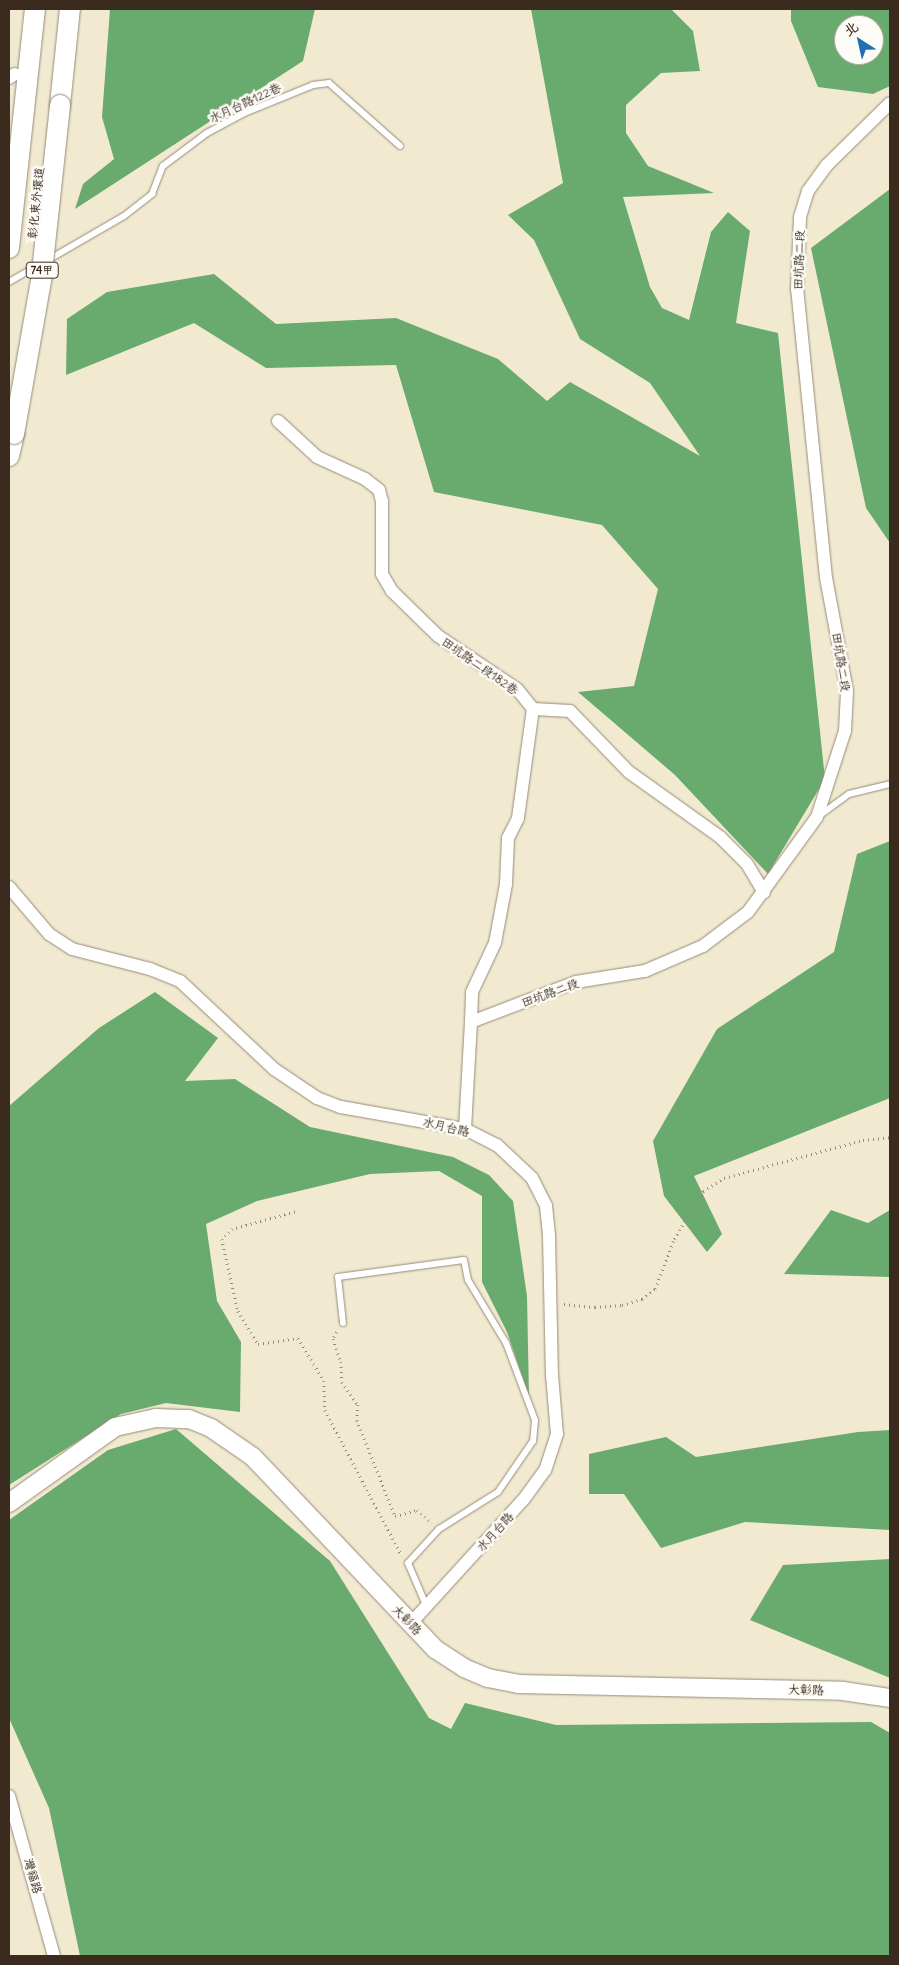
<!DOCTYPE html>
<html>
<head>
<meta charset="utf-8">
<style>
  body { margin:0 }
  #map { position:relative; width:899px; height:1965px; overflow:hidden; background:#f1ead1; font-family:Delius,"LXGW WenKai TC",sans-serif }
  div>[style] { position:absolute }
  .forest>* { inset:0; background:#69aa6e }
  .path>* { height:2.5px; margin-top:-1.25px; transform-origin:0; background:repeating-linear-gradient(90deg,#968a78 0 1px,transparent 0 5px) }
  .roads { filter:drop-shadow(0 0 1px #968a78) drop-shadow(0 0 1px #968a78) }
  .service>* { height:6px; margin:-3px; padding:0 3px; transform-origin:3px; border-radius:3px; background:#fff }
  .minor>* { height:12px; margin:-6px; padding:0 6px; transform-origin:6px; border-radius:6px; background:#fff }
  .secondary>* { height:18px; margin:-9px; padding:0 9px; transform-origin:9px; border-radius:9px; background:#fff }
  .primary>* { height:20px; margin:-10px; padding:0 10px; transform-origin:10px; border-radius:10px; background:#fff }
  .bridges { filter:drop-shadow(0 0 1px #968a78) drop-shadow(0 0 1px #968a78) }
  .primary-bridge>* { height:20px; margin:-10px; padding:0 10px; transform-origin:10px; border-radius:10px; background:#fff }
  span { translate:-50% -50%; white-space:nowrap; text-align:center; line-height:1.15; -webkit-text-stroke:5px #fdfcf7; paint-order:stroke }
  .shield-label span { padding:1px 4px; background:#fdfcf7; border:1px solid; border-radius:4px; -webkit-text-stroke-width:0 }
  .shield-label { font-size:11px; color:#3b2a1e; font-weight:700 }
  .street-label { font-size:12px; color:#3b2a1e }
  .frame { position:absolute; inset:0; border:10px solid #3b2a1e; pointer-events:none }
  .north { position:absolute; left:834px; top:15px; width:50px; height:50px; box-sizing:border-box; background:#fdfcf7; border:1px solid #afa8a0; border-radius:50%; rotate:325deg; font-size:14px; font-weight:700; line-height:20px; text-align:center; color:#3b2a1e }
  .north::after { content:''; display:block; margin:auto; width:18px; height:22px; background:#1f6fb2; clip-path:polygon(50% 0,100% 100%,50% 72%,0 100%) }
</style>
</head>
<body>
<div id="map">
  <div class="forest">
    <div style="clip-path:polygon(110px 9px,315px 9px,303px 61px,75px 209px,83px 184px,114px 159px,102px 117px)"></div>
    <div style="clip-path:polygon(531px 9px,671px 9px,693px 31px,700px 71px,661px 73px,626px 105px,626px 133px,648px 166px,714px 193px,623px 197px,650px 287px,662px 308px,689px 320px,711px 232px,728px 212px,750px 231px,736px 323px,778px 333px,825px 779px,768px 874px,675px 775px,578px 692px,634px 686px,658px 589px,602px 525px,434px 492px,396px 365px,266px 368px,194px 323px,66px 375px,67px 319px,107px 292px,214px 274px,276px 324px,396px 318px,498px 359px,547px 401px,570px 382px,700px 456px,650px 383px,580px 339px,534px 240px,508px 215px,563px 183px)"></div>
    <div style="clip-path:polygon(evenodd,791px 9px,890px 9px,890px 86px,873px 94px,818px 87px,791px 21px,791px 9px,844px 25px,874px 25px,874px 55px,844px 55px,844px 25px)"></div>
    <div style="clip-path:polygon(890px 189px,890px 543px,866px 508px,811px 248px)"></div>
    <div style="clip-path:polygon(890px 841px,890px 1098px,694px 1176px,722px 1234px,707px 1252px,664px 1196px,653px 1141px,717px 1029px,834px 952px,857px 854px)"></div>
    <div style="clip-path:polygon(155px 992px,218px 1038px,185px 1081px,235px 1079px,310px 1127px,453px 1157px,489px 1175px,513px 1201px,527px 1296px,529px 1396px,507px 1332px,482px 1282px,482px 1196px,439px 1171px,370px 1174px,257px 1201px,206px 1224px,217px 1301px,241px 1342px,240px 1412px,166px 1403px,121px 1414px,9px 1485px,9px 1106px,99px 1028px)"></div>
    <div style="clip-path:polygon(831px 1210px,868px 1223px,890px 1210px,890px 1277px,784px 1274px)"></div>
    <div style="clip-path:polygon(176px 1429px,330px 1561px,429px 1718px,451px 1729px,465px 1703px,556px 1725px,871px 1722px,890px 1733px,890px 1956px,80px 1956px,49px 1808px,9px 1718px,9px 1520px,108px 1450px)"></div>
    <div style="clip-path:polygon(890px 1430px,890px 1530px,745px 1522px,661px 1548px,624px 1494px,589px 1494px,589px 1454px,666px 1437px,696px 1457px,858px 1432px)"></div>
    <div style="clip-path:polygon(890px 1559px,890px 1678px,750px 1620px,783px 1565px)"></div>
  </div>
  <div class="path">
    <div style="left:295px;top:1212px;width:64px;rotate:164.7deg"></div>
    <div style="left:233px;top:1229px;width:15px;rotate:138deg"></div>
    <div style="left:222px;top:1239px;width:74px;rotate:77.5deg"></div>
    <div style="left:238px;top:1311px;width:39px;rotate:59deg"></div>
    <div style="left:258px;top:1344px;width:40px;rotate:-8.5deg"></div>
    <div style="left:298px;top:1338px;width:50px;rotate:58.8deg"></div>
    <div style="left:324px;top:1381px;width:29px;rotate:88deg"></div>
    <div style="left:325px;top:1410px;width:165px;rotate:62.2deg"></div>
    <div style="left:564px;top:1304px;width:31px;rotate:6deg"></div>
    <div style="left:595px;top:1307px;width:27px;rotate:-4deg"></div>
    <div style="left:622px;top:1305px;width:21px;rotate:-17deg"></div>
    <div style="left:642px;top:1299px;width:16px;rotate:-38deg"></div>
    <div style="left:655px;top:1289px;width:53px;rotate:-69.2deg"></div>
    <div style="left:674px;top:1239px;width:56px;rotate:-58.9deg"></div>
    <div style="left:703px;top:1191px;width:25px;rotate:-32deg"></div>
    <div style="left:724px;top:1178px;width:144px;rotate:-15.3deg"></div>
    <div style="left:863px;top:1140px;width:27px;rotate:-6deg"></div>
    <div style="left:337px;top:1332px;width:8px;rotate:120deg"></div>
    <div style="left:333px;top:1339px;width:24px;rotate:71deg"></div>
    <div style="left:341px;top:1362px;width:20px;rotate:87deg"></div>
    <div style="left:342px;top:1382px;width:28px;rotate:55deg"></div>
    <div style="left:358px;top:1405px;width:15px;rotate:94deg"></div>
    <div style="left:357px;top:1420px;width:103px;rotate:68.4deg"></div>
    <div style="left:395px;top:1516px;width:23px;rotate:-15deg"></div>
    <div style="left:417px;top:1510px;width:20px;rotate:41deg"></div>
  </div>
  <div class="roads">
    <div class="service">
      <div style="left:48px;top:260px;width:88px;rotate:-30.1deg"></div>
      <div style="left:124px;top:216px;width:36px;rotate:-38deg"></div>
      <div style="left:152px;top:194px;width:30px;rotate:-69deg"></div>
      <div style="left:163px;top:166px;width:55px;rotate:-36.9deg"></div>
      <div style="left:207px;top:133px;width:40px;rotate:-28deg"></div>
      <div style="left:242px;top:114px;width:77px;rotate:-22.2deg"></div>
      <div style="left:313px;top:85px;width:16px;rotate:-7deg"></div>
      <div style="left:329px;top:83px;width:95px;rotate:41.6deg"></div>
      <div style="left:9px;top:282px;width:34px;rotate:-30deg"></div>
      <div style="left:820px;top:815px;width:36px;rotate:-36deg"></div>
      <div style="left:849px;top:794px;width:42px;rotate:-13.7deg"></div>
      <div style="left:343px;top:1323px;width:46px;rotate:-96.2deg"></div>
      <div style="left:338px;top:1277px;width:127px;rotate:-7.7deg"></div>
      <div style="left:464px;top:1260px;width:20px;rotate:79deg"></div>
      <div style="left:468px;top:1280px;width:74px;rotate:58.9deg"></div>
      <div style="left:506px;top:1343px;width:82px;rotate:69.4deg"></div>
      <div style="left:535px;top:1420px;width:21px;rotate:95deg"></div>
      <div style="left:533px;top:1441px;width:62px;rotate:124.5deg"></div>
      <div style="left:498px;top:1492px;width:70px;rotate:147.9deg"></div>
      <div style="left:439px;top:1529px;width:46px;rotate:132.4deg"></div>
      <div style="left:408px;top:1563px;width:46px;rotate:66.8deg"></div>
    </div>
    <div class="minor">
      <div style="left:9px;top:78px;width:7px;rotate:-34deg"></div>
      <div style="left:278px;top:421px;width:53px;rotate:42.7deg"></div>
      <div style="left:317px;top:457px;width:53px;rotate:24.6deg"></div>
      <div style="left:365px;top:479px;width:18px;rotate:38deg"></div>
      <div style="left:379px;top:490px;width:11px;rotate:75deg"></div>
      <div style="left:382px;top:501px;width:73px;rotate:90deg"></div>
      <div style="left:382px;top:574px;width:20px;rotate:60deg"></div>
      <div style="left:392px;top:591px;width:64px;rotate:44.4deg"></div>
      <div style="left:438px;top:636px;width:95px;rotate:33.9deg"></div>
      <div style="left:517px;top:689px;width:26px;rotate:51deg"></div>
      <div style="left:533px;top:709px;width:37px;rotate:3deg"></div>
      <div style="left:570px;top:711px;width:85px;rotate:46deg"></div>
      <div style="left:629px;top:772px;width:112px;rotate:35.5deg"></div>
      <div style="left:720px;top:837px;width:38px;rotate:45deg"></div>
      <div style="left:747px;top:864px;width:33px;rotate:59deg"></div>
      <div style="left:9px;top:887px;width:62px;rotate:49.6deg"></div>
      <div style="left:49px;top:934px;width:27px;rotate:33deg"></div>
      <div style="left:72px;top:949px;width:81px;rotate:14.4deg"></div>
      <div style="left:150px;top:969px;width:32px;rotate:22deg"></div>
      <div style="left:180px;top:981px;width:129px;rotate:43.1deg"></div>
      <div style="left:274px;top:1069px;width:52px;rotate:34deg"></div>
      <div style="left:317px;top:1098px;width:26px;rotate:21deg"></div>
      <div style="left:341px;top:1107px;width:126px;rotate:10.1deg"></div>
      <div style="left:465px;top:1129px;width:36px;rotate:27deg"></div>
      <div style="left:497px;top:1145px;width:48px;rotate:43.3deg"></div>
      <div style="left:532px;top:1178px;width:31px;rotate:63deg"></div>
      <div style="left:546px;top:1206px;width:30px;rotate:84deg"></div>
      <div style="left:549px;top:1236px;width:139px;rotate:88.8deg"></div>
      <div style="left:552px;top:1375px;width:59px;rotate:85.2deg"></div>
      <div style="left:557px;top:1434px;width:38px;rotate:108deg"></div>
      <div style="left:545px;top:1470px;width:37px;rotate:126deg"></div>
      <div style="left:523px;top:1500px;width:168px;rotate:132.3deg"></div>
      <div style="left:471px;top:1022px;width:30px;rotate:-88deg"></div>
      <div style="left:472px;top:992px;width:54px;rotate:-64.9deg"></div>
      <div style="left:495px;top:943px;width:60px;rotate:-79.4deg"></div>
      <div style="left:506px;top:884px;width:46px;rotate:-87.5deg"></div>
      <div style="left:508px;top:838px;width:22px;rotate:-63deg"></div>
      <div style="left:518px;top:818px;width:110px;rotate:-82.2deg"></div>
      <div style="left:465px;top:1129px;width:107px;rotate:-86.8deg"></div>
      <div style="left:471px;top:1022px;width:112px;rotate:-20.9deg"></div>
      <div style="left:576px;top:982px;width:70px;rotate:-9.1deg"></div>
      <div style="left:645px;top:971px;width:63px;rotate:-23.3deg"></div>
      <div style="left:703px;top:946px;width:56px;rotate:-37.1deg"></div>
      <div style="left:748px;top:912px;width:117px;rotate:-54deg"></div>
      <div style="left:817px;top:817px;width:90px;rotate:-72deg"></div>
      <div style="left:845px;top:731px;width:40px;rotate:-87.1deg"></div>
      <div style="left:847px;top:691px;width:115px;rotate:-100.5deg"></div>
      <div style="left:826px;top:578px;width:289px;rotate:-95.7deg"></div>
      <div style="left:797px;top:290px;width:73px;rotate:-87.6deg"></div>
      <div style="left:800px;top:217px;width:27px;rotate:-73deg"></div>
      <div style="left:808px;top:191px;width:32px;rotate:-54deg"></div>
      <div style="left:827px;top:165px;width:88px;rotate:-44.5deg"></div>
      <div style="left:9px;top:1796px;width:166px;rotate:74.3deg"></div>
    </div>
    <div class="secondary">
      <div style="left:9px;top:1503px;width:130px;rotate:-35.6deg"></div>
      <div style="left:115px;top:1427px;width:42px;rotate:-12.4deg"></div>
      <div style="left:156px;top:1418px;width:33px;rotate:2deg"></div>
      <div style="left:189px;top:1419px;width:24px;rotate:22deg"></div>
      <div style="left:211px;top:1428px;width:51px;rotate:34.6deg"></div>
      <div style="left:253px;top:1457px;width:265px;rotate:46.5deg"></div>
      <div style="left:435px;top:1649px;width:35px;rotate:33deg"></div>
      <div style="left:464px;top:1668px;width:26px;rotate:23deg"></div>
      <div style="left:488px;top:1678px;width:31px;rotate:11deg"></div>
      <div style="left:518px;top:1684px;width:325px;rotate:1.2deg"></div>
      <div style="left:843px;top:1691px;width:48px;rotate:8.5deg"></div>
    </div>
    <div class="primary">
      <div style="left:60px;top:105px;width:97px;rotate:-84.1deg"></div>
      <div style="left:9px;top:248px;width:240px;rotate:-83.8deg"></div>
      <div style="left:9px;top:456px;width:23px;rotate:-77deg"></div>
    </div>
  </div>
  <div class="bridges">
    <div class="primary-bridge">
      <div style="left:14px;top:434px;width:155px;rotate:-80deg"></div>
      <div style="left:41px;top:281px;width:177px;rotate:-83.8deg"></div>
    </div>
  </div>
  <div class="shield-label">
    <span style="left:42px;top:270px">74甲</span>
  </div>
  <div class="street-label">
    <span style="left:245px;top:103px;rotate:-25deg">水月台路122巷</span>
    <span style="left:36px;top:203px;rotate:-84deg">彰化東外環道</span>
    <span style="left:799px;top:260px;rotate:-88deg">田坑路二段</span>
    <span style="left:841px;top:662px;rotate:81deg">田坑路二段</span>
    <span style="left:480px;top:666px;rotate:35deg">田坑路二段182巷</span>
    <span style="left:550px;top:993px;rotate:-20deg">田坑路二段</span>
    <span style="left:446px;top:1127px;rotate:13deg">水月台路</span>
    <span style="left:495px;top:1532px;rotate:-48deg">水月台路</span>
    <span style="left:407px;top:1620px;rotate:46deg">大彰路</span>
    <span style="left:806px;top:1690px;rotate:1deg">大彰路</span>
    <span style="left:33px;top:1876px;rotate:74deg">灣福路</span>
  </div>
  <div class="frame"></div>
  <div class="north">北</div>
</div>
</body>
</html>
